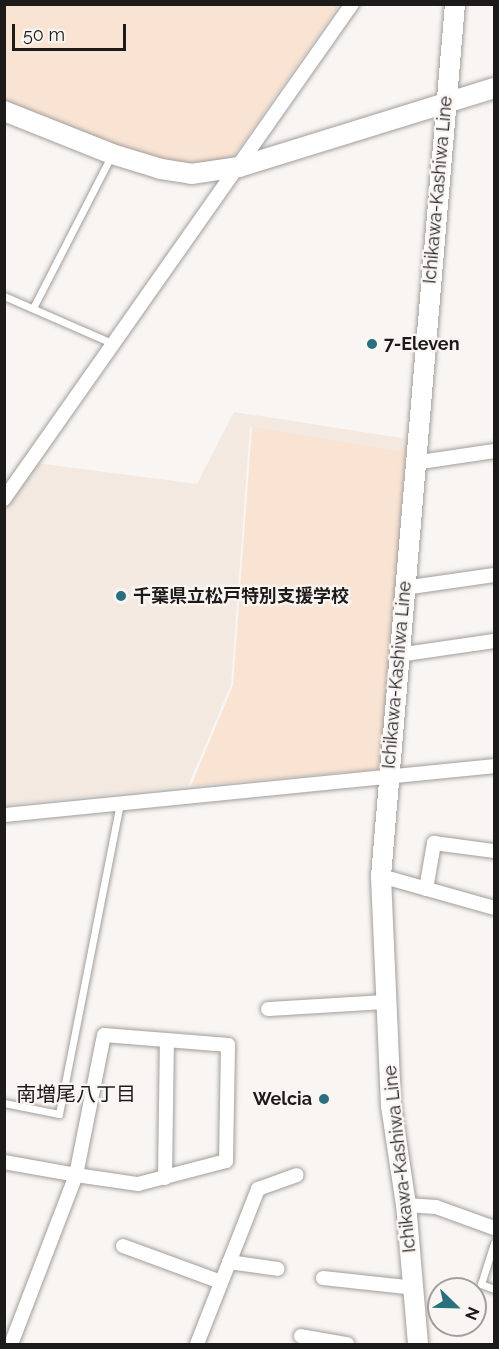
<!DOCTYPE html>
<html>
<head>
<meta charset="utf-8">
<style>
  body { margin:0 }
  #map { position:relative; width:499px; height:1349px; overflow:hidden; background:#f9f5f2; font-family:Raleway,"Noto Sans JP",sans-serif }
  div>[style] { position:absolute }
  .built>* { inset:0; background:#f3e9e1 }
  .green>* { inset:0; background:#f9e3d3 }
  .roads { filter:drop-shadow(0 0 2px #a19e9b) drop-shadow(0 0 2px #a19e9b) }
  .service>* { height:7px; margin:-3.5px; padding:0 3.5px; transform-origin:3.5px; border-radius:3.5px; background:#fff }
  .minor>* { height:14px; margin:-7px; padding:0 7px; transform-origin:7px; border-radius:7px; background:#fff }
  .primary>* { height:20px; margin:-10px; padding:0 10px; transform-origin:10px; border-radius:10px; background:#fff }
  .dots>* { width:16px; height:16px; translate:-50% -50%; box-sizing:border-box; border:3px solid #f9f5f2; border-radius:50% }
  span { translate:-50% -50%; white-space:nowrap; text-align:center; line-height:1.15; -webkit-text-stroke:4.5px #f9f5f2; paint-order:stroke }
  .street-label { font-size:18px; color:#1c1b1a }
  .poi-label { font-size:18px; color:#1c1b1a; font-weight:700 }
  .left { translate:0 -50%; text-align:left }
  .right { translate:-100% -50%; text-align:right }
  .neighbourhood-label { font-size:20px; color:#1c1b1a }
  .frame { position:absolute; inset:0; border:6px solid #1c1b1a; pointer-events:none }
  .north { position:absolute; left:427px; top:1277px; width:60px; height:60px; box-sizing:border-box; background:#f9f5f2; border:2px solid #a19e9c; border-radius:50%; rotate:113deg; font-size:16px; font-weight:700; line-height:24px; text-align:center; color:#1c1b1a }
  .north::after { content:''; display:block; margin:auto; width:21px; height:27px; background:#29707c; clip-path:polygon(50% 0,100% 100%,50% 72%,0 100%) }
  .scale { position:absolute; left:12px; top:24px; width:114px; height:27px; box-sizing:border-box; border:3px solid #1c1b1a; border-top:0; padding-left:8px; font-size:18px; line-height:21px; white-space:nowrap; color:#1c1b1a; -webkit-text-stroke:4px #f9f5f2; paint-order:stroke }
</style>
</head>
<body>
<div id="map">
  <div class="built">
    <div style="clip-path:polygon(234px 412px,408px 439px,407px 452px,250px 427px,231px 685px,188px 786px,5px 805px,5px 508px,36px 463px,197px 484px)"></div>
  </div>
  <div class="green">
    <div style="clip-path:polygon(4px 5px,339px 5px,230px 161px,144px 172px,5px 118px)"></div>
    <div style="clip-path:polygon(252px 427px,406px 452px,382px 769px,191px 786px,233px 685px)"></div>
  </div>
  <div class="roads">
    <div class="service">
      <div style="left:4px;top:296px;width:120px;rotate:23.6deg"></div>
      <div style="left:33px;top:308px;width:171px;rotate:-62.8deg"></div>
      <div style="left:4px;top:1103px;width:56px;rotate:11.3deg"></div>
      <div style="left:59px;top:1114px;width:316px;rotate:-78.9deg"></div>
      <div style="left:494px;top:1243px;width:43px;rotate:107.6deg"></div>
      <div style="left:481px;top:1284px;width:14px;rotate:21deg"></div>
    </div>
    <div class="minor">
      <div style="left:414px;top:463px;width:81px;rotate:-8.5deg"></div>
      <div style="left:4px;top:499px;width:605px;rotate:-54.89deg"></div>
      <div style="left:404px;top:588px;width:91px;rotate:-8.2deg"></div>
      <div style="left:398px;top:655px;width:97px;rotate:-8.3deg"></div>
      <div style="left:4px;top:815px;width:492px;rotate:-5.7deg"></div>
      <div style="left:381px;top:876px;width:117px;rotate:15.8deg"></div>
      <div style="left:426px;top:889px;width:47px;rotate:-80.1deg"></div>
      <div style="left:434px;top:843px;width:61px;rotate:7.6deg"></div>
      <div style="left:268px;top:1009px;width:118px;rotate:-3.4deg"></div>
      <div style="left:4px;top:1162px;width:73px;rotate:10.2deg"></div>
      <div style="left:76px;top:1175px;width:63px;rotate:8.3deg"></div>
      <div style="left:138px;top:1184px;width:91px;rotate:-14.6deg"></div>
      <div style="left:226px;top:1161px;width:116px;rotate:-89deg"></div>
      <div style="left:228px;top:1045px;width:124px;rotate:-175.4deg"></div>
      <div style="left:104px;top:1035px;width:143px;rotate:101.3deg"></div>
      <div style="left:76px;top:1175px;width:181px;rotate:111deg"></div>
      <div style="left:165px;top:1178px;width:137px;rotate:-89.2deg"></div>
      <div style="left:406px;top:1205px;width:30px;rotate:4deg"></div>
      <div style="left:436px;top:1207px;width:62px;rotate:19.9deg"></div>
      <div style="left:123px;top:1246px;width:104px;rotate:20.2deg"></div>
      <div style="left:229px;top:1262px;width:49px;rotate:8.1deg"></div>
      <div style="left:323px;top:1278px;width:93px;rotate:6.2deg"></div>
      <div style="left:301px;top:1336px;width:47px;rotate:9.9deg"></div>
      <div style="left:197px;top:1344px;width:167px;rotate:-68.5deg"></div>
      <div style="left:258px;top:1189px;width:41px;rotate:-19.7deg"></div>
    </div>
    <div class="primary">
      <div style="left:4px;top:111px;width:116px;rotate:21.7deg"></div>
      <div style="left:112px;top:154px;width:51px;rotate:17deg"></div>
      <div style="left:161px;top:169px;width:30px;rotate:9deg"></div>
      <div style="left:191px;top:174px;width:49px;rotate:-8.3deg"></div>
      <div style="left:239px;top:167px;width:267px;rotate:-17.2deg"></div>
      <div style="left:418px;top:1344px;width:140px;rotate:-94.9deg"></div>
      <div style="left:406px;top:1205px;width:100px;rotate:-98.6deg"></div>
      <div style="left:391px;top:1106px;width:230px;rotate:-92.5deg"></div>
      <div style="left:381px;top:876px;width:875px;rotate:-85.15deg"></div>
    </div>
  </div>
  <div class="dots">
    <div style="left:372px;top:344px;background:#29707c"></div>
    <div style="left:121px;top:596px;background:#29707c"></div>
    <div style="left:324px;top:1099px;background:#29707c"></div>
  </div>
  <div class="street-label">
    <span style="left:438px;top:190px;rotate:-85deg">Ichikawa-Kashiwa Line</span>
    <span style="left:397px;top:675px;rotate:-85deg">Ichikawa-Kashiwa Line</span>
    <span style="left:400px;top:1159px;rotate:-96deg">Ichikawa-Kashiwa Line</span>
  </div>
  <div class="poi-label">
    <span class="left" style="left:384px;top:344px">7-Eleven</span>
    <span class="left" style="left:133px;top:596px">千葉県立松戸特別支援学校</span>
    <span class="right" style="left:312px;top:1099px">Welcia</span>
  </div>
  <div class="neighbourhood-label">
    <span style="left:76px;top:1094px">南増尾八丁目</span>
  </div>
  <div class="frame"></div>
  <div class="north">N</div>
  <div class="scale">50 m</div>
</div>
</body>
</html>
